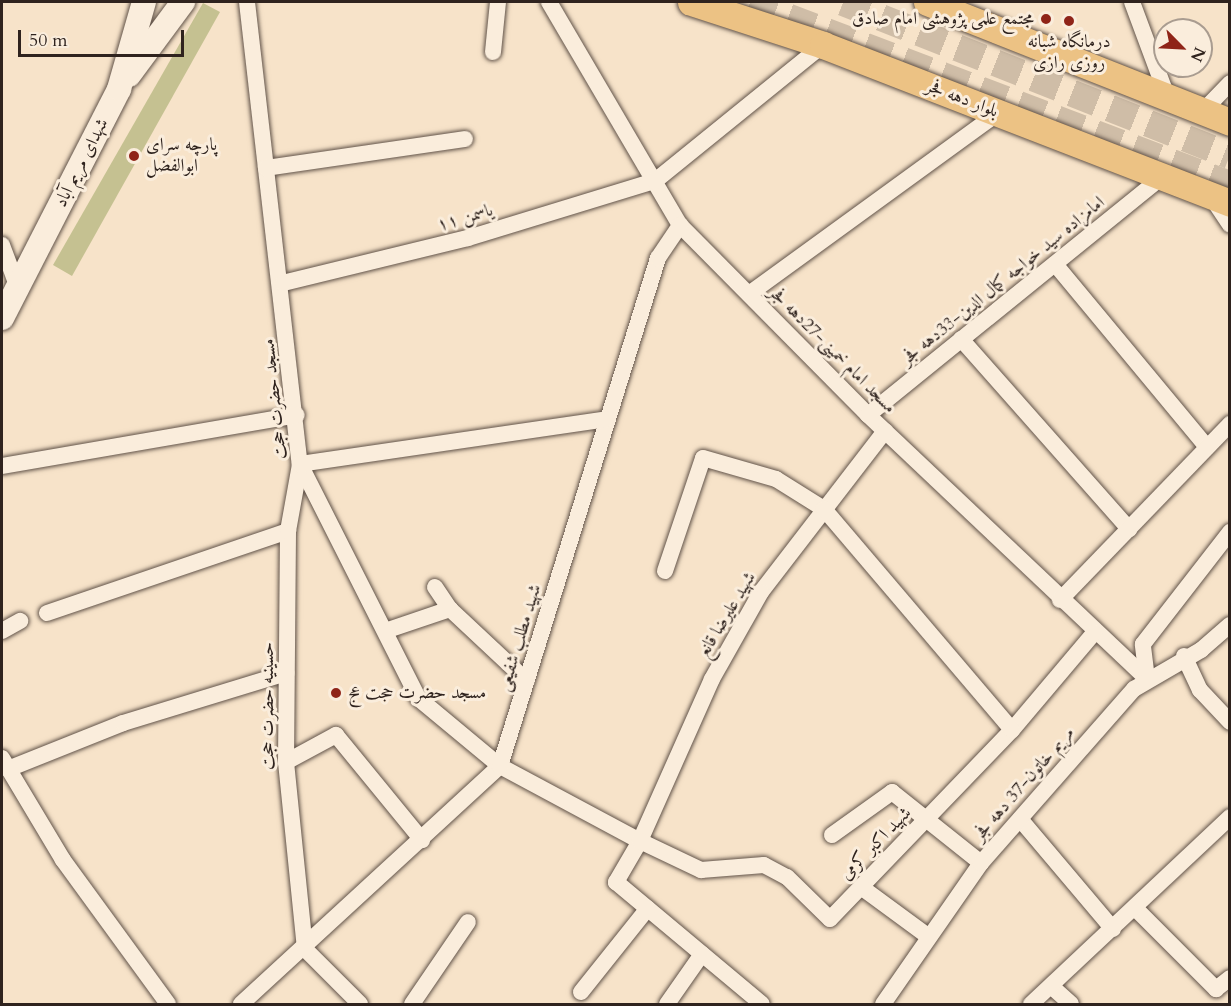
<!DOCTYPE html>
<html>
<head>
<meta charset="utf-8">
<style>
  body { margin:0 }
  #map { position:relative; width:1231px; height:1006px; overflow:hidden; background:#f7e3c9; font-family:Cardo,Amiri,serif }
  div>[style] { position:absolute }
  .green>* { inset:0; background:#c5c191 }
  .primary-tunnel>* { height:27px; margin-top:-13.5px; transform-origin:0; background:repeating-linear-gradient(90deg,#cfbda7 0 27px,transparent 0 41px) }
  .roads { filter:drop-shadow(0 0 2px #615349) drop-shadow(0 0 2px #615349) }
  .street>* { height:16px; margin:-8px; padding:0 8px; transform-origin:8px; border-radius:8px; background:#faeddc }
  .secondary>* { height:24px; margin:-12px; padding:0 12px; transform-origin:12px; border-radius:12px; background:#faeddc }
  .primary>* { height:27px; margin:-13.5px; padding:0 13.5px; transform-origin:13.5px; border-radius:13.5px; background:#ecc284 }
  .dots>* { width:16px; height:16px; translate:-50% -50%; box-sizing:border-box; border:3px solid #faeddc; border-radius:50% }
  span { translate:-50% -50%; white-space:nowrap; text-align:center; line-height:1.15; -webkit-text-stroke:6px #faeddc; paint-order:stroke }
  .poi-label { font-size:18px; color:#2f231e }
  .right { translate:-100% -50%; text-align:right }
  .left { translate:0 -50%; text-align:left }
  .street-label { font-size:18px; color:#2f231e }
  .frame { position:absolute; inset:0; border:3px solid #2f231e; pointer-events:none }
  .north { position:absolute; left:1153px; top:18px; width:60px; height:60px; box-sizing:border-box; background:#faeddc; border:2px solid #a99c90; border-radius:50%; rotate:114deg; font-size:16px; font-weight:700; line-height:24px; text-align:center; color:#2f231e }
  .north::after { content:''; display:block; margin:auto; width:21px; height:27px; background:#8f2418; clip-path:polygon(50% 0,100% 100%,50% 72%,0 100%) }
  .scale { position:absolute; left:18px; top:30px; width:166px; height:27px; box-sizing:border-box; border:3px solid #2f231e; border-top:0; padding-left:8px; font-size:18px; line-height:21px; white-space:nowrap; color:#2f231e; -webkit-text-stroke:4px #faeddc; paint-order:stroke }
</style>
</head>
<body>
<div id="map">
  <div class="green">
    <div style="clip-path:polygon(203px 3px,220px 12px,72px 276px,53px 265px)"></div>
  </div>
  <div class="primary-tunnel">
    <div style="left:750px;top:2px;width:513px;rotate:20.77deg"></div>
    <div style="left:843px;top:2px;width:416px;rotate:21.6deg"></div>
  </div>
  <div class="roads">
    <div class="street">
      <div style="left:247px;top:2px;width:465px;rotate:83.5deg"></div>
      <div style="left:300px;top:464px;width:262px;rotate:63.2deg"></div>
      <div style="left:418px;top:698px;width:107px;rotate:39.7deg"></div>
      <div style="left:500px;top:766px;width:159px;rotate:28.2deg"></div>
      <div style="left:640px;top:841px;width:48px;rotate:120.3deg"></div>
      <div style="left:616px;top:882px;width:190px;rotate:39.9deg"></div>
      <div style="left:549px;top:2px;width:259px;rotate:59.6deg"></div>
      <div style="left:680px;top:225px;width:267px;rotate:45.3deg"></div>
      <div style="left:868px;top:415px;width:384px;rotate:43.4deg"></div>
      <div style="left:1132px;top:2px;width:100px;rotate:69.6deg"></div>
      <div style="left:493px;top:52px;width:50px;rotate:-84.3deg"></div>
      <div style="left:1203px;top:111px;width:39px;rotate:-46deg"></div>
      <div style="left:266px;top:168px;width:201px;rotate:-8.3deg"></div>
      <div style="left:1212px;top:198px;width:32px;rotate:56deg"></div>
      <div style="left:2px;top:245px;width:46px;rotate:69.6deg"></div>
      <div style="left:1055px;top:264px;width:238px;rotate:50.3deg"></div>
      <div style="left:283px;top:283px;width:190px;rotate:-13.7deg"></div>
      <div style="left:468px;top:238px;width:195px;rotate:-17deg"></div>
      <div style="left:655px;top:181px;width:216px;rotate:-39deg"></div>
      <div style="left:749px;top:294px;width:308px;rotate:-36deg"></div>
      <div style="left:961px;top:339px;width:254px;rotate:48.5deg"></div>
      <div style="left:868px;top:415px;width:378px;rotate:-39deg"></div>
      <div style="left:885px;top:431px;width:203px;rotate:127.6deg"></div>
      <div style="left:761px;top:592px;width:100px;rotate:119.4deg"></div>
      <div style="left:712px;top:679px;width:177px;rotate:114deg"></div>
      <div style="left:640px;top:841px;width:68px;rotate:25.4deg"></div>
      <div style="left:701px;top:870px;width:63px;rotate:-4.5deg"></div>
      <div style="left:764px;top:865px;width:26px;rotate:28deg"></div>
      <div style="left:787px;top:877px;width:60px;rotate:44.3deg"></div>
      <div style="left:830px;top:919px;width:262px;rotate:-46.1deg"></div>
      <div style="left:1012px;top:730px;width:127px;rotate:-49.8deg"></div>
      <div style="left:2px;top:466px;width:299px;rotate:-9.8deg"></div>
      <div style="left:665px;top:571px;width:119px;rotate:-71.4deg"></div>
      <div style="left:703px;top:458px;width:76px;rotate:16deg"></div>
      <div style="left:776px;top:479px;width:57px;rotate:32deg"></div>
      <div style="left:824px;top:509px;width:290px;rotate:49.6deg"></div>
      <div style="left:435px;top:587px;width:27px;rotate:56deg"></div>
      <div style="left:1060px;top:600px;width:245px;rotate:-46deg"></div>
      <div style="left:47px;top:613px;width:255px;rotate:-18.8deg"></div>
      <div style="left:2px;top:631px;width:21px;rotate:-29deg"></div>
      <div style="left:385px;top:631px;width:69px;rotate:-18.7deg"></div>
      <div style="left:450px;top:609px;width:105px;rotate:43.1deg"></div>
      <div style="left:1184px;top:656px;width:38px;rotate:65deg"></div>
      <div style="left:1200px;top:690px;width:44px;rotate:46.8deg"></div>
      <div style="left:1147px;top:679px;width:35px;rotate:-97deg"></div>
      <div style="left:1143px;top:644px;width:142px;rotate:-52.2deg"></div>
      <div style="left:2px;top:758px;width:119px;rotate:59.1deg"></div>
      <div style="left:63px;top:860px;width:178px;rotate:53.9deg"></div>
      <div style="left:286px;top:762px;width:57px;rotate:-28.4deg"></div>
      <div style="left:336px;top:735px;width:136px;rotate:50.7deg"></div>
      <div style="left:8px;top:769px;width:124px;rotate:-21.8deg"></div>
      <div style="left:123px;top:723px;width:171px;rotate:-17deg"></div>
      <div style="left:1020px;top:819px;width:144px;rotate:49.8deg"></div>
      <div style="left:832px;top:835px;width:74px;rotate:-35.6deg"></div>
      <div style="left:892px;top:792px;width:114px;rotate:38.6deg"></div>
      <div style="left:861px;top:887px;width:84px;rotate:36.3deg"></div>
      <div style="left:1135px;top:908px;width:115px;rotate:45deg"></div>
      <div style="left:1216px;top:989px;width:18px;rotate:-38deg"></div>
      <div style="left:1051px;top:986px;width:27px;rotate:42deg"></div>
      <div style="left:581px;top:992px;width:107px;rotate:-51.4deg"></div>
      <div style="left:241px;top:1004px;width:352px;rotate:-42.6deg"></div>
      <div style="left:500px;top:766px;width:532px;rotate:-72.72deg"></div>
      <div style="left:658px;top:258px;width:40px;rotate:-56deg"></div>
      <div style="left:360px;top:1004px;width:78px;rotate:-135deg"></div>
      <div style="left:305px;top:949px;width:188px;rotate:-95.8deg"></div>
      <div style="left:286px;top:762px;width:231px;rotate:-89.5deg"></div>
      <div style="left:288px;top:531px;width:68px;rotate:-79.8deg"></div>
      <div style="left:300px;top:464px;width:311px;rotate:-8.3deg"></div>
      <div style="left:412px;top:1004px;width:99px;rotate:-55.7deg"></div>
      <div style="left:667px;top:1004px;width:61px;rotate:-55deg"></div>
      <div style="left:883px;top:1004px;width:172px;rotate:-55.2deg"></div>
      <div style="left:981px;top:863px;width:232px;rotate:-48.7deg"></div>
      <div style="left:1134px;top:689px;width:78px;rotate:-30.2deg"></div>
      <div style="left:1201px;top:650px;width:38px;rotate:-41deg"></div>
      <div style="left:1031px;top:1004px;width:273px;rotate:-43.2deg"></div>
    </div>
    <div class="secondary">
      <div style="left:129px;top:75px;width:91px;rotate:-53.5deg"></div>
      <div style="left:2px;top:318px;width:257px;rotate:-62.9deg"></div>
      <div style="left:119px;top:89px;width:91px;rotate:-74deg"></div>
    </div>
    <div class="primary">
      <div style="left:691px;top:2px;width:139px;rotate:18deg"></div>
      <div style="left:823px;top:45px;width:437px;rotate:21.2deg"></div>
      <div style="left:927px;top:2px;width:326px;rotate:21.6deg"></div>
    </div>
  </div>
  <div class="dots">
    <div style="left:1046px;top:19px;background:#8f2418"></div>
    <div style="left:1069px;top:21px;background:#8f2418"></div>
    <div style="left:134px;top:156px;background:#8f2418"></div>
    <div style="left:336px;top:693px;background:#8f2418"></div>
  </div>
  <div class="poi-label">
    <span class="right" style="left:1034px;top:19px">مجتمع علمی پژوهشی امام صادق</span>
    <span style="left:1069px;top:53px">درمانگاه شبانه<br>روزی رازی</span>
    <span class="left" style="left:146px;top:156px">پارچه سرای<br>ابوالفضل</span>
    <span class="left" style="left:348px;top:693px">مسجد حضرت حجت عج</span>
  </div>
  <div class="street-label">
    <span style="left:962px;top:99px;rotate:21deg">بلوار دهه فجر</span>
    <span style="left:82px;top:163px;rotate:-63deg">شهدای مریم آباد</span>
    <span style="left:465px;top:218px;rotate:-16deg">یاسمن ۱۱</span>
    <span style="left:1003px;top:281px;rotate:-39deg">امامزاده سید خواجه کمال الدین-33دهه فجر</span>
    <span style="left:832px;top:350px;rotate:45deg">مسجد امام خمینی-27دهه فجر</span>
    <span style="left:275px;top:399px;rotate:-96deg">مسجد حضرت حجت</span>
    <span style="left:727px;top:615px;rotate:-59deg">شهید علیرضا قانع</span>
    <span style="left:520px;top:638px;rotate:-73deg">شهید مطلب شفیعی</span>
    <span style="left:268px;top:706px;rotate:-90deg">حسینیه حضرت حجت</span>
    <span style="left:1024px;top:784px;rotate:-49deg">مریم خاتون-37 دهه فجر</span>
    <span style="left:876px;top:844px;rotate:-46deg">شهید اکبر کرمی</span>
  </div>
  <div class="frame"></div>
  <div class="north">N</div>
  <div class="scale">50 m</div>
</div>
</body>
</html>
